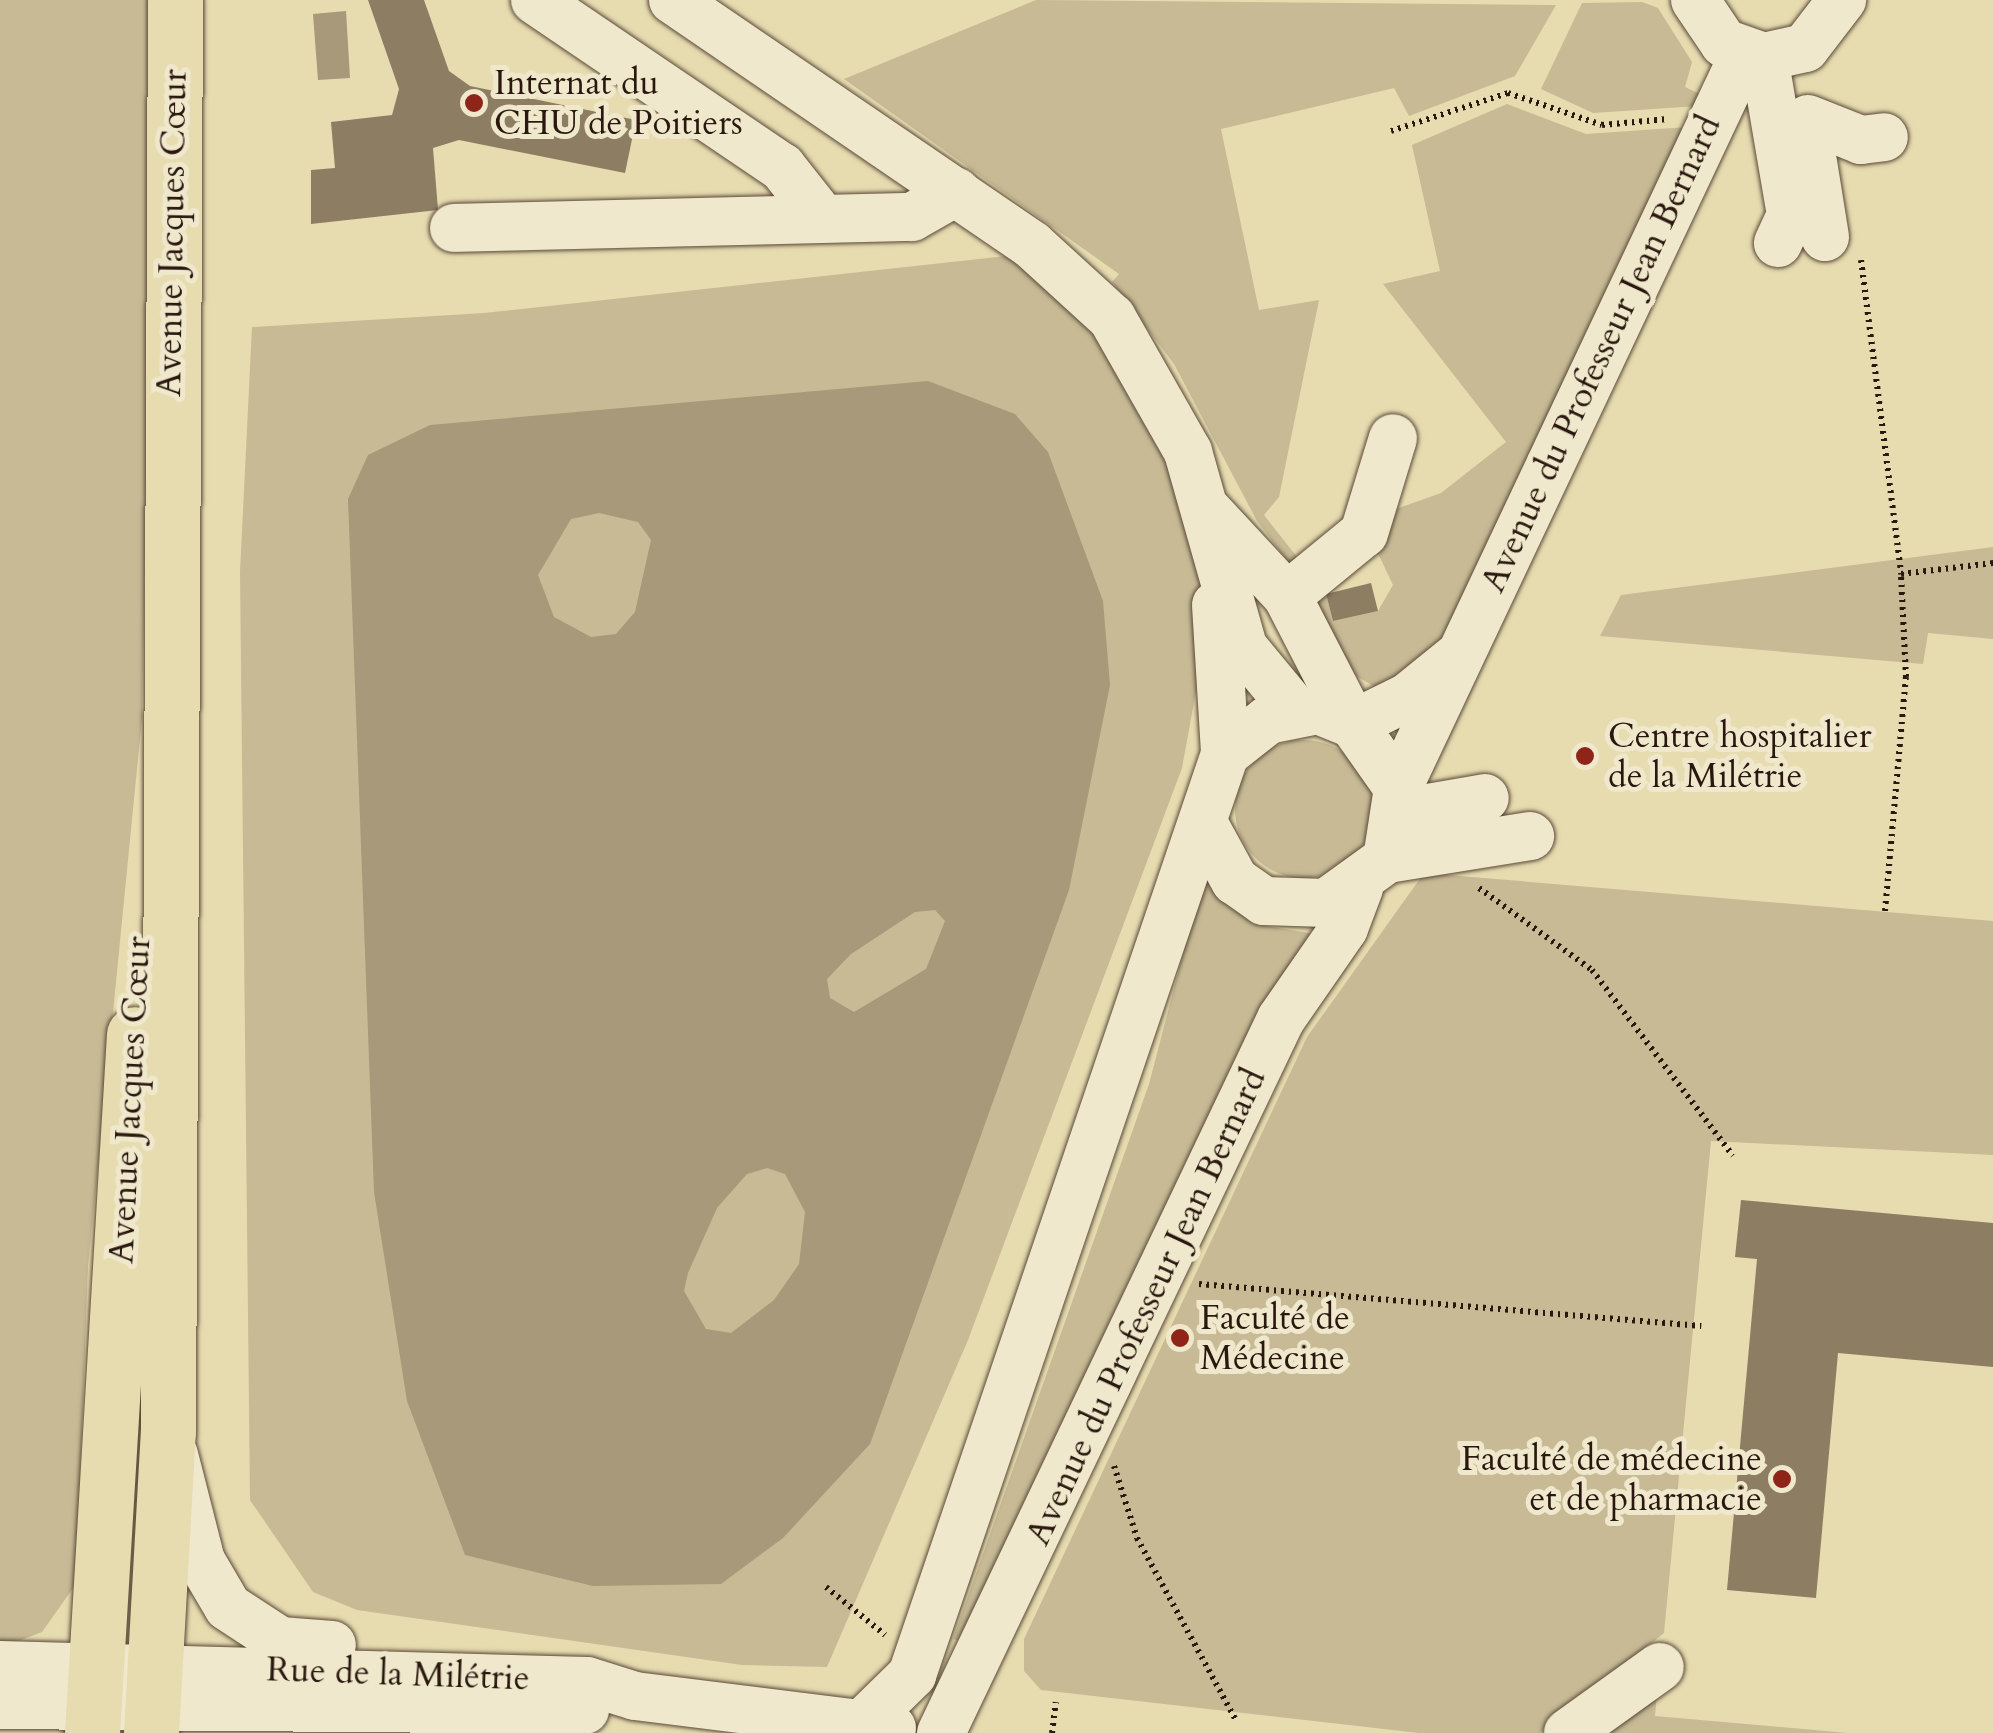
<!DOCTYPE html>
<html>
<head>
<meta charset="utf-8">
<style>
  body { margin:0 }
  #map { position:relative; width:1993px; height:1733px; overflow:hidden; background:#e7dbb0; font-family:Cardo,serif }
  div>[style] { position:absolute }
  .green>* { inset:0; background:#c7ba95 }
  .round { border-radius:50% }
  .water>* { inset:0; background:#a79979 }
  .building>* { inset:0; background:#8c7d63 }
  .path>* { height:6px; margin-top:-3px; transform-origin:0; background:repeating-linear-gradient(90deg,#2a180f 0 2.5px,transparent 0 7.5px) }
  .roads { filter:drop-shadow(0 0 2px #594937) drop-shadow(0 0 2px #594937) }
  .minor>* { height:48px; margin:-24px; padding:0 24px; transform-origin:24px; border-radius:24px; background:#efe8cc }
  .major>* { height:55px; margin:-27.5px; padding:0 27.5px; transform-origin:27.5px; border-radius:27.5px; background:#e7dbb0 }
  .dots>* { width:28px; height:28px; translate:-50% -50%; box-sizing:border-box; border:5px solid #efe8cc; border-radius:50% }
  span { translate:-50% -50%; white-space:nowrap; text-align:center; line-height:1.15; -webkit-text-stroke:10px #efe8cc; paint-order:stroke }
  .poi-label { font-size:35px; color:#2a180f }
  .left { translate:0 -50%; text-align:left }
  .right { translate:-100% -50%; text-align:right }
  .street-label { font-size:35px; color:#2a180f }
</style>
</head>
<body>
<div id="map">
  <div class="green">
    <div style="clip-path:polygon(0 0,154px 0,142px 718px,88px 1266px,76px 1584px,42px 1632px,0 1648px)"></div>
    <div style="clip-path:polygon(1036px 0,1556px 5px,1515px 76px,1409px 116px,1394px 88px,1221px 129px,1259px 310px,1319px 300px,1279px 497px,1264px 515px,1304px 566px,1293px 568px,1257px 521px,1174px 364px,1112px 282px,1119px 274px,844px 79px)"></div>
    <div style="clip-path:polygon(1642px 2px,1658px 8px,1692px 62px,1685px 87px,1702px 95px,1698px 106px,1593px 113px,1541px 89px,1582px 3px)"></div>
    <div style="clip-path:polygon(1507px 104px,1586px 134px,1688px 127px,1432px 662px,1375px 687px,1350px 672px,1307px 596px,1326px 594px,1333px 621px,1378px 611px,1393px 585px,1375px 547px,1396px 509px,1441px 493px,1506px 442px,1383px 284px,1440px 271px,1412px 145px)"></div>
    <div style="clip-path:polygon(1024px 254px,1089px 308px,1160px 417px,1202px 563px,1206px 637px,1182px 768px,968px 1340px,827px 1667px,742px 1665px,357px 1610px,313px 1592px,250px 1500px,240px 572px,252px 327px,484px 313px)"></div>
    <div style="clip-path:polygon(1993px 547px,1993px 639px,1928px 633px,1923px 664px,1600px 636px,1621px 595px)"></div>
    <div class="round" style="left:1235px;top:740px;width:138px;height:138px"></div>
    <div style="clip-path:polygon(1424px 873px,1993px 921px,1993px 1155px,1711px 1141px,1664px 1633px,1540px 1733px,1419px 1733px,1041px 1690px,1024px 1671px,1024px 1639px,1307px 1037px)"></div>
    <div style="clip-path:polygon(1202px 881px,1253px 924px,1315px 934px,969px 1643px,953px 1639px,1149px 1084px)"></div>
    <div style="clip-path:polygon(1657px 1692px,1655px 1716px,1848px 1733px,1579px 1733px)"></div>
  </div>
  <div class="water">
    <div style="clip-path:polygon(346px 11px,350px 78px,318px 80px,313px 14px)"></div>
    <div style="clip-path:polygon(evenodd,928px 381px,1015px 414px,1048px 452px,1103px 601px,1110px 685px,1069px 890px,870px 1444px,783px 1538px,721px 1584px,593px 1586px,465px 1555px,407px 1401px,374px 1192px,348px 499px,368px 455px,430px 425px,928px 381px,599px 513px,638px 522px,651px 540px,635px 612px,616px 634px,591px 637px,554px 617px,538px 575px,571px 519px,599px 513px,928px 381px,935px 910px,945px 921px,926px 969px,854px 1012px,830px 998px,827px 979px,851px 954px,915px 912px,935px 910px,928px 381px,767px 1168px,785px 1174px,805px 1212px,799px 1264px,774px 1300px,731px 1333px,706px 1329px,684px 1291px,688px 1273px,717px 1208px,747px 1174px,767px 1168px)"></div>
  </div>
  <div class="building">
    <div style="clip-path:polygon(368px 0,424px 0,449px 71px,470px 86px,636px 120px,625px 173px,459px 140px,433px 148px,438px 210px,311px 224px,311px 170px,335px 168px,331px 122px,392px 115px,399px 89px)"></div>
    <div style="clip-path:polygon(1371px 583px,1378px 611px,1333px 621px,1326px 594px)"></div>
    <div style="clip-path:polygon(1741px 1200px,1993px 1223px,1993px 1367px,1838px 1353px,1816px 1598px,1727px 1590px,1757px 1259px,1735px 1257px)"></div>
  </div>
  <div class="path">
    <div style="left:1391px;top:131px;width:123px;rotate:-18deg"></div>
    <div style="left:1508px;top:93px;width:99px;rotate:18.8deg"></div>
    <div style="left:1602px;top:125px;width:66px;rotate:-5.2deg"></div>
    <div style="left:1861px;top:260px;width:317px;rotate:82.7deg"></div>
    <div style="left:1901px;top:574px;width:93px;rotate:-6.8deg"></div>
    <div style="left:1479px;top:888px;width:140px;rotate:36deg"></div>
    <div style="left:1592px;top:970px;width:233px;rotate:52.8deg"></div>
    <div style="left:1885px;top:911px;width:235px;rotate:-84.9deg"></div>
    <div style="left:1906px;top:677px;width:103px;rotate:-92.8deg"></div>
    <div style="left:1199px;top:1284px;width:504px;rotate:4.78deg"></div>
    <div style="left:1114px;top:1466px;width:76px;rotate:72.3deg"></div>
    <div style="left:1137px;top:1538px;width:207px;rotate:61.5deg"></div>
    <div style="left:826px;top:1587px;width:76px;rotate:39.1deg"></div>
    <div style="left:1052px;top:1733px;width:31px;rotate:-83deg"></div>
  </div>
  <div class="roads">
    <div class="minor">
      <div style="left:535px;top:0;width:298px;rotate:34.1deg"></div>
      <div style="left:782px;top:167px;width:60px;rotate:51.8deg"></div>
      <div style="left:673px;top:0;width:435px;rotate:34.3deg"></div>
      <div style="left:1032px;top:245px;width:108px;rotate:42.4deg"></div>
      <div style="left:1112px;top:318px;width:154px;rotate:60.4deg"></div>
      <div style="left:1188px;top:452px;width:203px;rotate:74.2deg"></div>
      <div style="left:1243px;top:647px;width:83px;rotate:50.4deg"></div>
      <div style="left:1695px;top:0;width:52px;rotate:56deg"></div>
      <div style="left:1724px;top:43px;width:42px;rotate:19.3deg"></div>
      <div style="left:1764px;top:57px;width:42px;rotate:-12.4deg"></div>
      <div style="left:1805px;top:48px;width:61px;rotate:-52.4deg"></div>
      <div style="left:1764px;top:57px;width:160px;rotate:80.3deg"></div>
      <div style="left:1791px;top:215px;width:31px;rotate:115deg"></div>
      <div style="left:1808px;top:119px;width:57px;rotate:21.6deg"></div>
      <div style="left:1861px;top:140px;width:23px;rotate:-7deg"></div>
      <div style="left:1813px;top:162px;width:76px;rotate:80.9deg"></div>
      <div style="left:454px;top:228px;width:458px;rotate:-1.4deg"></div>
      <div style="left:912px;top:217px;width:51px;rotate:-29.6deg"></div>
      <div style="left:1208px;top:511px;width:116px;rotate:47.1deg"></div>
      <div style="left:1287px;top:596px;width:144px;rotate:62.7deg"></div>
      <div style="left:1287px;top:596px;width:99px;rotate:-39.3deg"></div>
      <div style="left:1364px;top:533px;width:99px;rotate:-73deg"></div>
      <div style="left:1216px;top:605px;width:149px;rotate:86.5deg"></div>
      <div style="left:1353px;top:724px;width:61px;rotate:-26.1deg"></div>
      <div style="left:1408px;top:697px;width:62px;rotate:-39.1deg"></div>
      <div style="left:1398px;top:788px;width:811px;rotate:-64.76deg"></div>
      <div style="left:1399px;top:813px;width:87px;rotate:-9.9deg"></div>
      <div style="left:1387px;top:859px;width:145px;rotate:-9.1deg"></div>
      <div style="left:174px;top:1455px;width:109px;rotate:75.7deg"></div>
      <div style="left:201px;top:1561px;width:53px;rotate:59.6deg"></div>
      <div style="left:228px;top:1607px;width:62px;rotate:33.2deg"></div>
      <div style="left:280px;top:1641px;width:52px;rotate:4.4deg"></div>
      <div style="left:0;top:1665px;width:587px;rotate:1.56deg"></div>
      <div style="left:587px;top:1681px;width:50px;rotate:17.4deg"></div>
      <div style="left:635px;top:1696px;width:259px;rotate:7.1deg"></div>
      <div style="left:0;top:1705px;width:585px;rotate:0.49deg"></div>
      <div style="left:863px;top:1723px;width:69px;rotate:-44.4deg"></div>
      <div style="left:912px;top:1675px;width:973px;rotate:-71.23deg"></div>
      <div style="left:1225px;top:754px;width:55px;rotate:-38.3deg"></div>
      <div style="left:1268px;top:720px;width:51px;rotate:-11.3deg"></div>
      <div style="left:1318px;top:710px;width:38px;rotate:22deg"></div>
      <div style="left:1353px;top:724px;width:78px;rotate:54.9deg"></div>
      <div style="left:1398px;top:788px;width:72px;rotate:98.8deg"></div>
      <div style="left:1387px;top:859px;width:75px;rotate:144.2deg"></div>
      <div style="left:1326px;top:903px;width:62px;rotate:-178.2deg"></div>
      <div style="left:1264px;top:901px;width:35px;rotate:-145deg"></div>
      <div style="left:1235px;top:881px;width:63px;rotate:-118.6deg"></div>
      <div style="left:941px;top:1733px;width:791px;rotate:-64.54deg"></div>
      <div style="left:1281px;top:1019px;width:111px;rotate:-55.3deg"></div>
      <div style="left:1344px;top:928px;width:43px;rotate:-69.4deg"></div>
      <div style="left:1568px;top:1733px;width:113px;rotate:-35.7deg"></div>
    </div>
    <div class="major">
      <div style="left:92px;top:1733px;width:700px;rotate:-86.56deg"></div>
      <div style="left:151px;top:1733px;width:302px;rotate:-86.8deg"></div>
      <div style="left:168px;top:1431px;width:1431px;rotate:-89.72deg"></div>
    </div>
  </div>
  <div class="dots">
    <div style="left:474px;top:103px;background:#8f2418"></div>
    <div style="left:1585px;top:756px;background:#8f2418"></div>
    <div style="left:1180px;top:1338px;background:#8f2418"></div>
    <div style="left:1782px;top:1479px;background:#8f2418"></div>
  </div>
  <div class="poi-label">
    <span class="left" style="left:494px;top:103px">Internat du<br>CHU de Poitiers</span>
    <span class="left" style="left:1608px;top:756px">Centre hospitalier<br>de la Milétrie</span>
    <span class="left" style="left:1200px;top:1338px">Faculté de<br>Médecine</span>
    <span class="right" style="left:1762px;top:1479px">Faculté de médecine<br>et de pharmacie</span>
  </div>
  <div class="street-label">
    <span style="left:172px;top:233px;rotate:-89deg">Avenue Jacques Cœur</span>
    <span style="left:1601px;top:354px;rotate:-65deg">Avenue du Professeur Jean Bernard</span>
    <span style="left:130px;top:1100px;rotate:-87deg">Avenue Jacques Cœur</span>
    <span style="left:1146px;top:1307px;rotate:-65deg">Avenue du Professeur Jean Bernard</span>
    <span style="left:398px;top:1674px;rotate:2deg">Rue de la Milétrie</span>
  </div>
</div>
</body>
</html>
